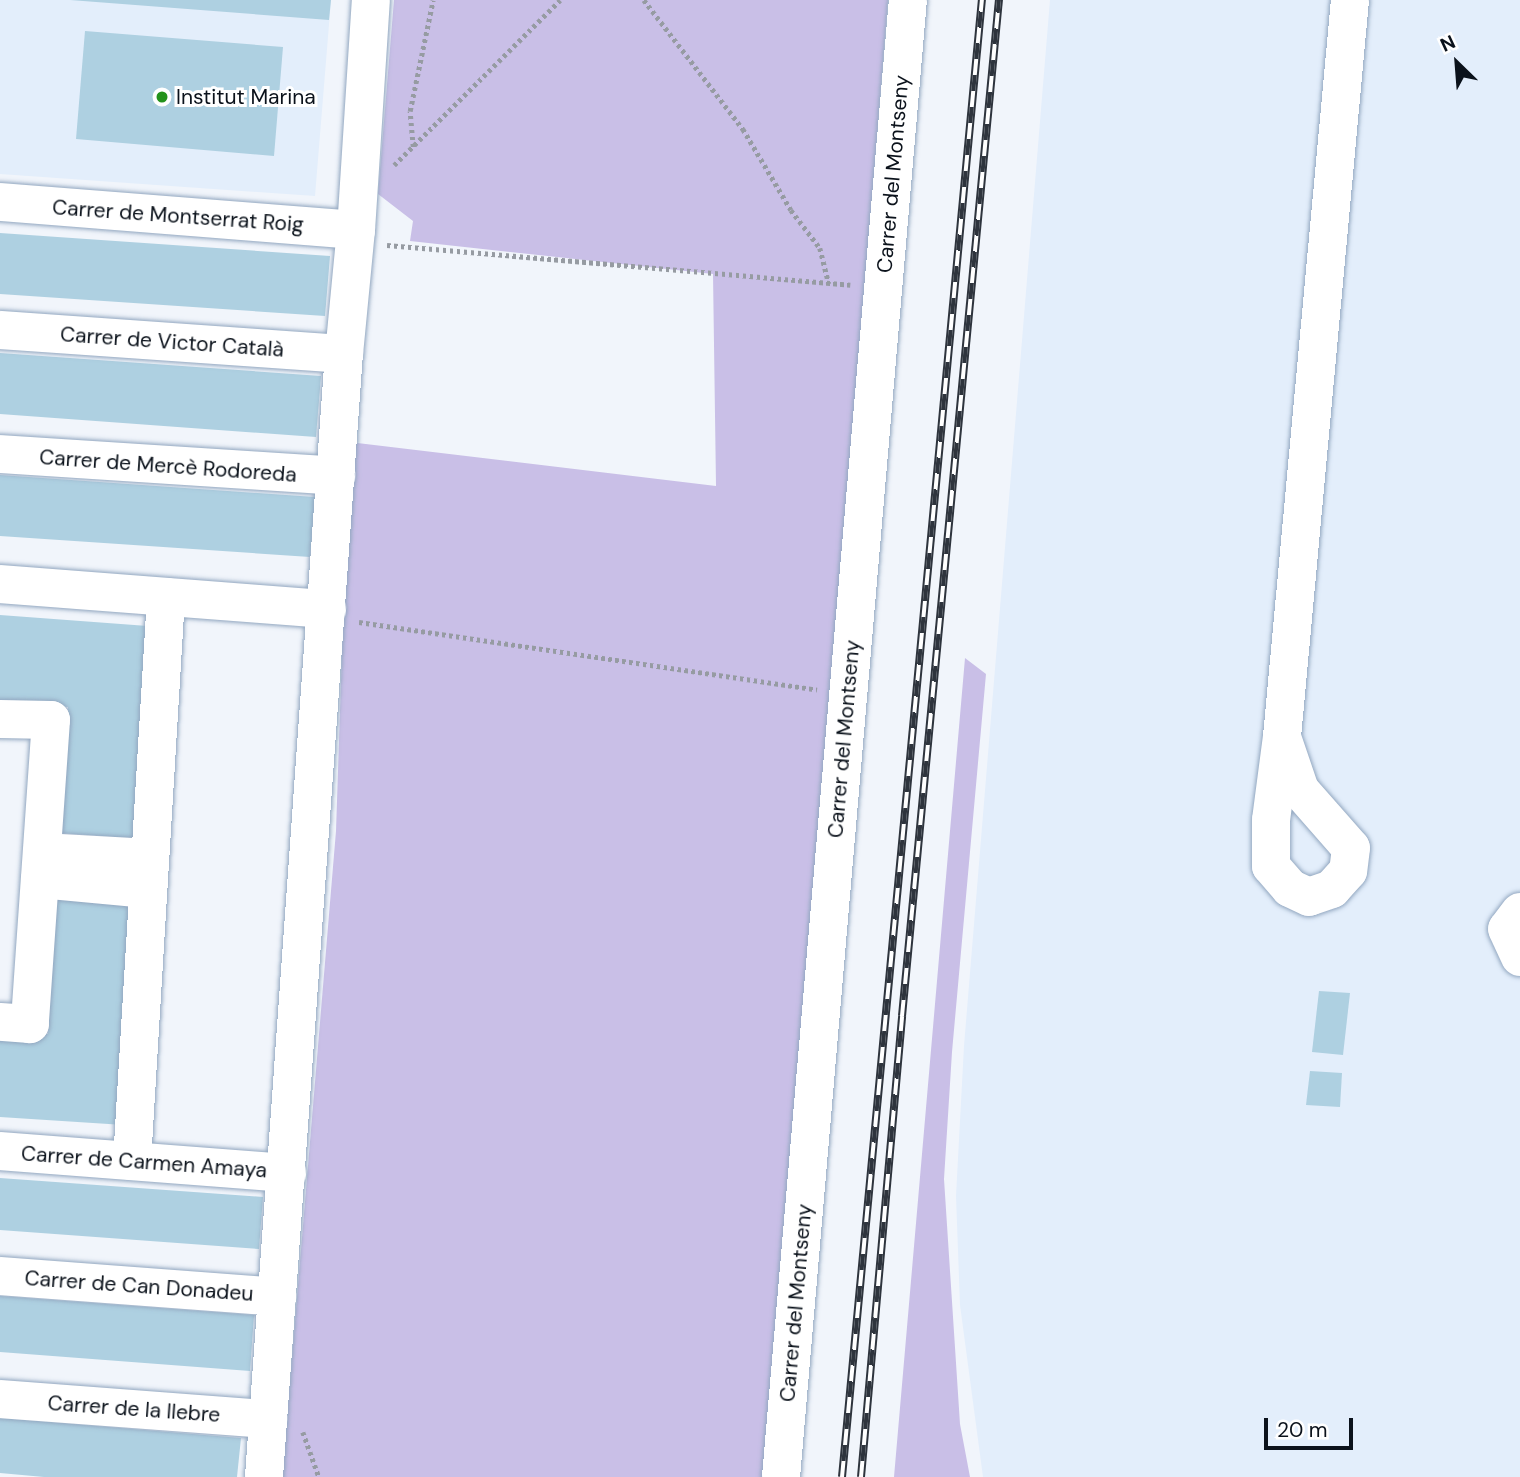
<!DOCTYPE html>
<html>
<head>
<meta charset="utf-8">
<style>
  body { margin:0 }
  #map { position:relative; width:1520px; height:1477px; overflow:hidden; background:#f1f5fb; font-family:"DM Sans",sans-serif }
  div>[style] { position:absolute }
  .built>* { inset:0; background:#e3eefb }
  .green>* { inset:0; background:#c9bfe7 }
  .building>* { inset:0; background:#aed0e1 }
  .path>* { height:4.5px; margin-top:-2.25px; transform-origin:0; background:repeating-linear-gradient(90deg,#969ba2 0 3.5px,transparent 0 7px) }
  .roads { filter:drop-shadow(0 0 2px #92a7c0) drop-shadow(0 0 2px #92a7c0) }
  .minor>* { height:38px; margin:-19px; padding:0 19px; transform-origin:19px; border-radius:19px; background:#fff }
  .rail>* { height:8px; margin-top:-4px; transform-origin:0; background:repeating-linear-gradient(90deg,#fff 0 16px,#2e343d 0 32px); box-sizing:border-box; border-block:2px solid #2e343d }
  .dots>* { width:19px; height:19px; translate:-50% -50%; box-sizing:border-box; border:4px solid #fff; border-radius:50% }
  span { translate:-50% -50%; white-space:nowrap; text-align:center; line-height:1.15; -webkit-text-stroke:6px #fff; paint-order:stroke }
  .poi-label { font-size:21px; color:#0b121b }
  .left { translate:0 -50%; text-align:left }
  .street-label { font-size:21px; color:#0b121b }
  .north { position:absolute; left:1422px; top:28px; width:70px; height:70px; -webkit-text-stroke:5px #fff; paint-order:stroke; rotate:335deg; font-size:19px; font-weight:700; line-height:28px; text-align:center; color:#0b121b }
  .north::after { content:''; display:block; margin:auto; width:24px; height:32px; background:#0b121b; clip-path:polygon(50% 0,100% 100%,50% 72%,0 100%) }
  .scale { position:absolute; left:1264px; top:1418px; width:89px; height:32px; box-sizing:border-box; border:4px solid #0b121b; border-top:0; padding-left:9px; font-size:21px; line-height:24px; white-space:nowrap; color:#0b121b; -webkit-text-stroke:5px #fff; paint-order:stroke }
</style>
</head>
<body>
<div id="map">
  <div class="built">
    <div style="clip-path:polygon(0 0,331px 0,315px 196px,0 174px)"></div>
    <div style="clip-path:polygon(1050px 0,1520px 0,1520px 1477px,983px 1477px,960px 1305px,956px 1196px,964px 1046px)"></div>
  </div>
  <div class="green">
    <div style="clip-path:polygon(394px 0,888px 0,769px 1477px,282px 1477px,336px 831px,349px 442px,716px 486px,713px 274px,410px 241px,413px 221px,378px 194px)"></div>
    <div style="clip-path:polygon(965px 658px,986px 674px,952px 1052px,944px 1179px,960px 1424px,970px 1477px,894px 1477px)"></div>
  </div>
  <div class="building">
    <div style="clip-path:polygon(70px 0,331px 0,329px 20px)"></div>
    <div style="clip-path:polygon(85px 31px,283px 47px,274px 156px,76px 139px)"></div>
    <div style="clip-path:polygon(0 233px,330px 256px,325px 316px,0 294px)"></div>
    <div style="clip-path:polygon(0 353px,321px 376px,316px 437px,0 414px)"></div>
    <div style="clip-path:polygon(0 475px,315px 497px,310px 557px,0 536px)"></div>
    <div style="clip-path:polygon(0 615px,161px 627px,145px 839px,59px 833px,68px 707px,0 702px)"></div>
    <div style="clip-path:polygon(57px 898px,139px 903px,124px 1125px,0 1117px,0 1031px,48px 1034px)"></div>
    <div style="clip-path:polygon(1319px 991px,1350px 993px,1343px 1055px,1312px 1052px)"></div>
    <div style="clip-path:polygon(1310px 1071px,1342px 1073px,1340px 1107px,1306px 1105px)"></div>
    <div style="clip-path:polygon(0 1178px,263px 1197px,259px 1249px,0 1230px)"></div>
    <div style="clip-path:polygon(0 1296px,254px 1315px,250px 1371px,0 1352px)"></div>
    <div style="clip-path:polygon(0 1418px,241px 1438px,237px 1477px,44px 1477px,0 1473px)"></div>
  </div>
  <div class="path">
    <div style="left:644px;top:0;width:163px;rotate:52.5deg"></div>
    <div style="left:743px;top:129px;width:94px;rotate:59.3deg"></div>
    <div style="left:791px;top:210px;width:48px;rotate:52.7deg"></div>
    <div style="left:820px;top:248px;width:37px;rotate:76deg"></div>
    <div style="left:413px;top:147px;width:36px;rotate:-95deg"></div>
    <div style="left:410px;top:111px;width:113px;rotate:-78.3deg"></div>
    <div style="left:394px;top:165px;width:234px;rotate:-44.8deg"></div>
    <div style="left:387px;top:245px;width:465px;rotate:4.9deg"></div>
    <div style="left:359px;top:622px;width:463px;rotate:8.4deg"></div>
    <div style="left:303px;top:1432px;width:48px;rotate:70.4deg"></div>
  </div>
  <div class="roads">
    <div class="minor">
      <div style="left:0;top:202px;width:357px;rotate:4.5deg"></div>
      <div style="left:0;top:330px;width:345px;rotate:4deg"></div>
      <div style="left:0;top:454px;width:337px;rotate:3.7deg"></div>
      <div style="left:0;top:584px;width:328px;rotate:4.4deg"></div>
      <div style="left:0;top:719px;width:51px;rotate:1.1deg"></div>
      <div style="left:51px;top:720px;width:305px;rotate:94deg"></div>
      <div style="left:30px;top:1024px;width:30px;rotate:-176deg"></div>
      <div style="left:1282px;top:737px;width:56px;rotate:71.2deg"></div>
      <div style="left:1300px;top:790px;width:77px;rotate:48.7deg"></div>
      <div style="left:1351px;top:848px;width:23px;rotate:97deg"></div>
      <div style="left:1348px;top:871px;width:24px;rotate:132deg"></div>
      <div style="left:1332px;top:889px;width:24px;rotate:161deg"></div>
      <div style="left:1309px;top:897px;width:21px;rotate:-155deg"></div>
      <div style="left:1290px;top:888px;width:29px;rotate:-131deg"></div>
      <div style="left:1271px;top:866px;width:46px;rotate:-90deg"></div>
      <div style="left:1271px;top:820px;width:84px;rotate:-82.5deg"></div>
      <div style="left:1282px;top:737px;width:740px;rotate:-84.73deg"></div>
      <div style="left:42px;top:852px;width:108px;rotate:3.2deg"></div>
      <div style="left:40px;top:879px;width:108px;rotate:5.3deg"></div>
      <div style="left:1520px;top:912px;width:21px;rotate:127deg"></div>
      <div style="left:1507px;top:929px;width:31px;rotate:65deg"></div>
      <div style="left:0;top:1151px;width:288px;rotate:4.4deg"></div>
      <div style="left:132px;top:1161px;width:565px;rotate:-86.55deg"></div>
      <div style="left:0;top:1276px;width:278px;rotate:4.3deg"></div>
      <div style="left:0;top:1399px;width:269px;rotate:4.3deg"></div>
      <div style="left:264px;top:1477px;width:1126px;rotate:-85.93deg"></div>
      <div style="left:344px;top:354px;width:125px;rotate:-84.5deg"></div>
      <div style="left:356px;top:230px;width:230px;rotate:-86.3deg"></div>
      <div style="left:781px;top:1477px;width:1482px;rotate:-85.09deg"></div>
    </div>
  </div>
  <div class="rail">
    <div style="left:842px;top:1477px;width:1484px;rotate:-84.59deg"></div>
    <div style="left:861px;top:1477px;width:463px;rotate:-84.9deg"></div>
    <div style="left:902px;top:1016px;width:1021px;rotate:-84.55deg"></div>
  </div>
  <div class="dots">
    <div style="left:162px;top:97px;background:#23921b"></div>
  </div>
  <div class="poi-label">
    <span class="left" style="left:176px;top:97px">Institut Marina</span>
  </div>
  <div class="street-label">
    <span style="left:893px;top:174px;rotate:-85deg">Carrer del Montseny</span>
    <span style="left:178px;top:216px;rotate:4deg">Carrer de Montserrat Roig</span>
    <span style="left:172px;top:342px;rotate:4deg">Carrer de Victor Català</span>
    <span style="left:168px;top:466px;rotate:4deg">Carrer de Mercè Rodoreda</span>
    <span style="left:844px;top:739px;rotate:-85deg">Carrer del Montseny</span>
    <span style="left:144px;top:1162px;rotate:4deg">Carrer de Carmen Amaya</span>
    <span style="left:139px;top:1286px;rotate:4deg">Carrer de Can Donadeu</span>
    <span style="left:796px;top:1303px;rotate:-85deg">Carrer del Montseny</span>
    <span style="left:134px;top:1409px;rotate:4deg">Carrer de la llebre</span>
  </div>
  <div class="north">N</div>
  <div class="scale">20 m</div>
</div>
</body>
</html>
